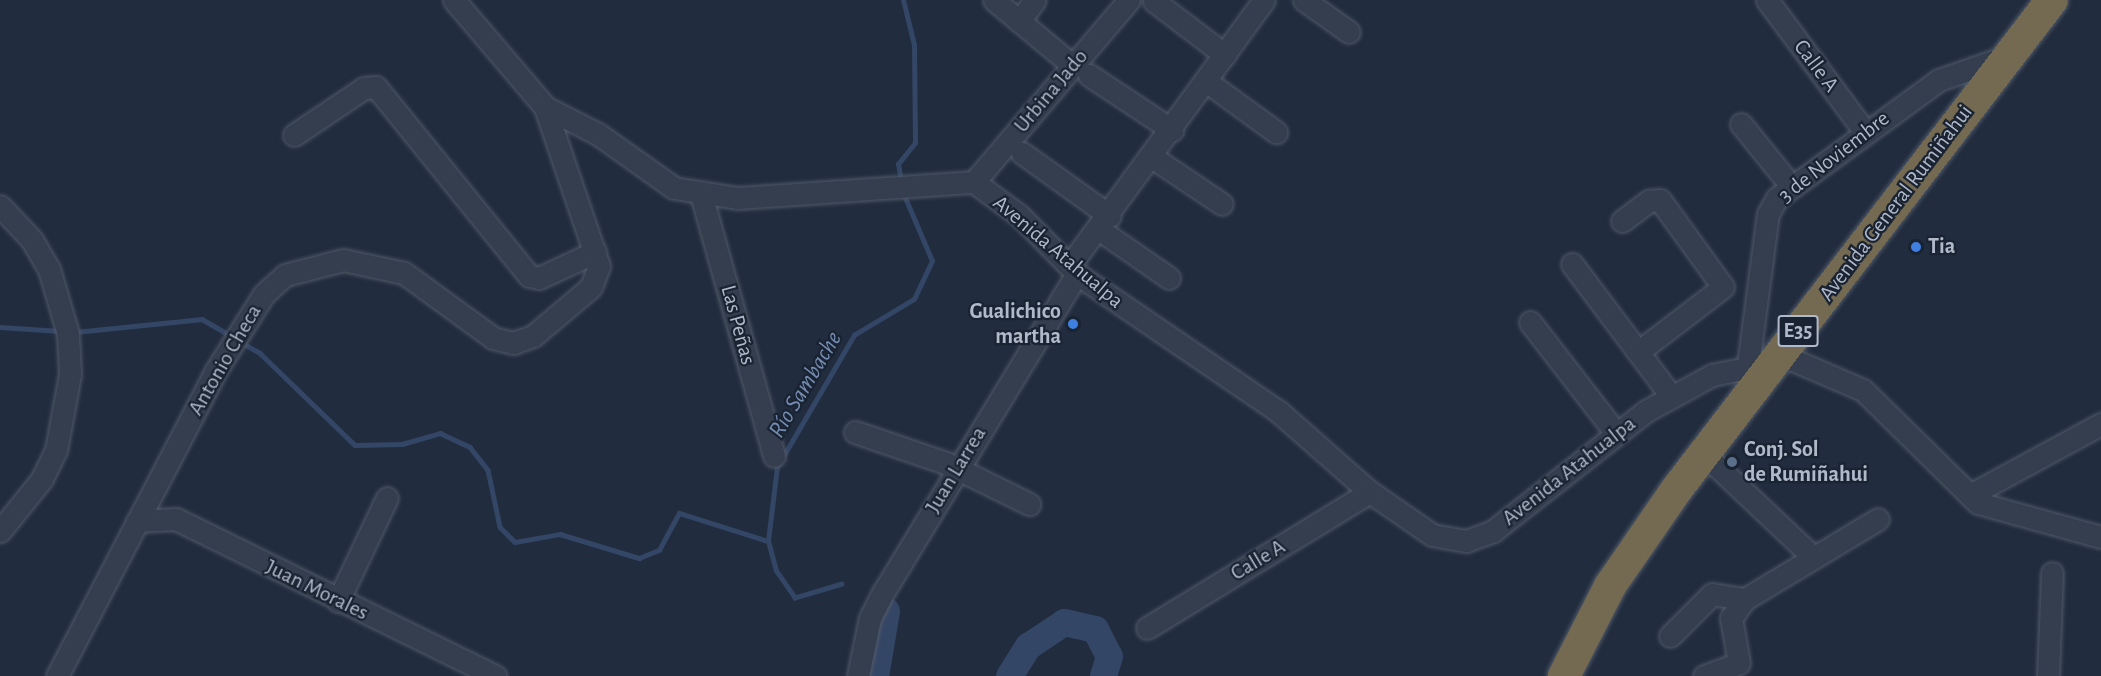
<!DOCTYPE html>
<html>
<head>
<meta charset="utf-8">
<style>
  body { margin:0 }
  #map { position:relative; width:2101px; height:676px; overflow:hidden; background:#212c3e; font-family:"Alegreya Sans",sans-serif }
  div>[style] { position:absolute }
  .stream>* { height:4.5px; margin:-2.25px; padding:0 2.25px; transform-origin:2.25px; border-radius:2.25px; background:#344666 }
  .river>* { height:27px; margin:-13.5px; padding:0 13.5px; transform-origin:13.5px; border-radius:13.5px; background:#344666 }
  .roads { filter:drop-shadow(0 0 2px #505968) drop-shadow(0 0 2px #505968) }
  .minor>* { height:21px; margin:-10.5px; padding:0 10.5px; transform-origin:10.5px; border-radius:10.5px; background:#353e4e }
  .highway>* { height:32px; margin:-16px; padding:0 16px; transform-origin:16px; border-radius:16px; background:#746951 }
  .dots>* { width:16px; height:16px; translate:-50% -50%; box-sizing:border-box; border:3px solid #1a2332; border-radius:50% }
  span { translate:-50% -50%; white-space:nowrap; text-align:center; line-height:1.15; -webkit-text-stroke:4.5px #1a2332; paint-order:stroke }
  .shield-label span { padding:2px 4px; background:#1a2332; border:2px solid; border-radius:4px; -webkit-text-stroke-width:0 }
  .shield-label { font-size:21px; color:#b0b9c9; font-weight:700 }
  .street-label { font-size:22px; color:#b0b9c9 }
  .poi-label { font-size:22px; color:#b0b9c9; font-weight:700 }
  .left { translate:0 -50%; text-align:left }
  .right { translate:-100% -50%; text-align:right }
  .water-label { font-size:24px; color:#768db3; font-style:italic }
</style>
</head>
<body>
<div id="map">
  <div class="stream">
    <div style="left:901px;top:181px;width:17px;rotate:-100deg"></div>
    <div style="left:898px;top:164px;width:27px;rotate:-51deg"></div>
    <div style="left:915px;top:143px;width:98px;rotate:-90.6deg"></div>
    <div style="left:914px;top:45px;width:46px;rotate:-103.7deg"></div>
    <div style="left:0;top:327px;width:60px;rotate:3.8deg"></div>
    <div style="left:75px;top:332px;width:128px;rotate:-5.8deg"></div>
    <div style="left:202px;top:319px;width:34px;rotate:30deg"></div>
    <div style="left:241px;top:342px;width:22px;rotate:30deg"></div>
    <div style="left:260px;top:353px;width:132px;rotate:44.1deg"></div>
    <div style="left:355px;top:445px;width:47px;rotate:-1.2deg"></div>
    <div style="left:402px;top:444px;width:40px;rotate:-16deg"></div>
    <div style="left:440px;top:433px;width:33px;rotate:25deg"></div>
    <div style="left:470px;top:447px;width:29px;rotate:52deg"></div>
    <div style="left:488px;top:470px;width:58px;rotate:78.1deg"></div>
    <div style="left:500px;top:527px;width:21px;rotate:45deg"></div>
    <div style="left:515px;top:542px;width:46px;rotate:-10.1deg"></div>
    <div style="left:560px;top:534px;width:83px;rotate:16.9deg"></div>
    <div style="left:639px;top:558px;width:22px;rotate:-22deg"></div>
    <div style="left:659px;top:550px;width:42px;rotate:-61.6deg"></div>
    <div style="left:679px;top:513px;width:93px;rotate:17.5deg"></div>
    <div style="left:842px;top:584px;width:49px;rotate:163.4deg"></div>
    <div style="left:795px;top:598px;width:33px;rotate:-125deg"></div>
    <div style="left:776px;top:571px;width:31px;rotate:-105deg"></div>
    <div style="left:768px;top:541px;width:75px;rotate:-83.1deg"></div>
    <div style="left:777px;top:467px;width:153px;rotate:-59.7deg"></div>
    <div style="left:854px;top:335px;width:70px;rotate:-31deg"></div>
    <div style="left:914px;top:299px;width:42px;rotate:-64.7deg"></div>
    <div style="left:932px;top:261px;width:74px;rotate:-113.1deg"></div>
  </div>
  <div class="river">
    <div style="left:875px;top:676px;width:66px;rotate:-80.4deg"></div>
    <div style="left:1009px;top:676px;width:36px;rotate:-58deg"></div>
    <div style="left:1028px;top:646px;width:43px;rotate:-33.7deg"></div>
    <div style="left:1064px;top:622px;width:32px;rotate:13deg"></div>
    <div style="left:1095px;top:629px;width:30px;rotate:63deg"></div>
    <div style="left:1109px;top:656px;width:21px;rotate:107deg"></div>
  </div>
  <div class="roads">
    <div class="minor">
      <div style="left:454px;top:0;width:140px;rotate:49.6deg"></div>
      <div style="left:545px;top:107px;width:59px;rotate:27deg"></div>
      <div style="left:598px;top:134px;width:93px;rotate:35.4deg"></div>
      <div style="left:674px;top:188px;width:65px;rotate:8.9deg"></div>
      <div style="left:738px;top:198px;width:237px;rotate:-3.9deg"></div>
      <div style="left:974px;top:182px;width:57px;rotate:36.5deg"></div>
      <div style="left:1020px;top:216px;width:81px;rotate:45.5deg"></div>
      <div style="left:1077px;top:274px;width:243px;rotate:34.3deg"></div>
      <div style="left:1278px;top:411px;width:123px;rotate:41.4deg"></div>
      <div style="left:1370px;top:492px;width:75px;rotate:34.7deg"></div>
      <div style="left:1432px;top:535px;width:35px;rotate:10deg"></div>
      <div style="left:1466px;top:541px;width:29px;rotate:-20deg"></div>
      <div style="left:1493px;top:531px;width:194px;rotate:-38.1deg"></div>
      <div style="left:1646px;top:411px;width:75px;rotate:-28.6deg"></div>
      <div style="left:1712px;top:375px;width:81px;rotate:-11.4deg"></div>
      <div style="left:1791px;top:359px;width:78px;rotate:23.3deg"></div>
      <div style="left:1863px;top:390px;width:161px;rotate:44.5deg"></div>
      <div style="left:1978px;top:503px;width:128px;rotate:15.5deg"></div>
      <div style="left:994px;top:0;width:102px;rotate:39.8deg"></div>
      <div style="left:1304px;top:0;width:55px;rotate:35.4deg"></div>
      <div style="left:1767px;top:0;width:164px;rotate:53.4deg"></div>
      <div style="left:1154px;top:1px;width:89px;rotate:37.3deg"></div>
      <div style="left:1019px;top:21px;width:26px;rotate:-53deg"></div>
      <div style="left:1089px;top:75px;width:100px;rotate:33.5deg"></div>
      <div style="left:1206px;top:81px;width:87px;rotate:36.1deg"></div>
      <div style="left:1741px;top:124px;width:80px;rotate:51.1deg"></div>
      <div style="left:294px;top:135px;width:84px;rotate:-33.9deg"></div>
      <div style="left:364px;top:88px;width:12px;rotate:-5deg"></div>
      <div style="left:376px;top:87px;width:243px;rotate:51deg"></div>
      <div style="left:529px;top:276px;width:10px;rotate:11deg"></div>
      <div style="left:539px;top:278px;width:62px;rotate:-24.9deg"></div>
      <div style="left:1022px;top:153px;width:108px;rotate:35.6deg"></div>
      <div style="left:1152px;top:157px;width:84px;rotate:33.9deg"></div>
      <div style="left:974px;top:182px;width:239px;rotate:-49.6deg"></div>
      <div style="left:701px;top:194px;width:272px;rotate:74.4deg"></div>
      <div style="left:0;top:206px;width:47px;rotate:46.7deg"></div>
      <div style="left:32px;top:240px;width:34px;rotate:60deg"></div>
      <div style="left:49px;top:269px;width:68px;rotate:73.7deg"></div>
      <div style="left:68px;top:334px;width:40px;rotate:87.1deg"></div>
      <div style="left:70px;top:374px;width:77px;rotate:100.4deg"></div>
      <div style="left:56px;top:450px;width:32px;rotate:116deg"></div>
      <div style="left:42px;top:479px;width:67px;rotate:128.9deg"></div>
      <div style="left:1622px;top:221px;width:34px;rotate:-37deg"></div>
      <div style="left:1649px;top:201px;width:11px;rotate:-5deg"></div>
      <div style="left:1660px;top:200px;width:107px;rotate:54.1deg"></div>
      <div style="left:1723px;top:287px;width:107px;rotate:142.6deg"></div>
      <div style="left:1100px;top:230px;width:84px;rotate:34.8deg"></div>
      <div style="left:1572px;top:264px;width:165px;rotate:53.1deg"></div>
      <div style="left:1070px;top:265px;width:328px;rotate:-53.8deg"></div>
      <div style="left:1530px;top:322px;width:139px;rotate:52.3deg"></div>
      <div style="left:1748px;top:365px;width:152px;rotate:-82.5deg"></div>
      <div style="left:1768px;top:214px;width:18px;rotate:-61deg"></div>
      <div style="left:1777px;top:198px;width:200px;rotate:-36.1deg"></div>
      <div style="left:1939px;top:80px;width:73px;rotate:-19.2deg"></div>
      <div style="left:855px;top:432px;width:96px;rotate:18.8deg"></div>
      <div style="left:946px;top:463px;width:93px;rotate:26.3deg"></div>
      <div style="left:1704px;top:454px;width:151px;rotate:43.4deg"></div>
      <div style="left:1970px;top:495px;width:149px;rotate:-28.5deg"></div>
      <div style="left:137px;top:521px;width:39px;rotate:-3deg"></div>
      <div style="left:176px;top:519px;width:356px;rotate:26.2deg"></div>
      <div style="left:338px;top:601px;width:114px;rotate:-64.6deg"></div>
      <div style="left:1147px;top:628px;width:261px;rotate:-31.4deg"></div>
      <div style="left:1670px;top:636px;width:59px;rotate:-45deg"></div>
      <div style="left:1712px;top:594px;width:33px;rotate:9deg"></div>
      <div style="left:57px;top:676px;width:343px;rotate:-62.5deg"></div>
      <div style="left:215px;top:372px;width:92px;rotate:-57.9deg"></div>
      <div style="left:264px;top:294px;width:28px;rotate:-42deg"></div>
      <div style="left:285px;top:275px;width:60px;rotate:-14.5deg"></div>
      <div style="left:343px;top:260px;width:62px;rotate:12deg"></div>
      <div style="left:404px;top:273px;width:110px;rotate:36.1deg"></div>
      <div style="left:493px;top:338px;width:21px;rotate:14deg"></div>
      <div style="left:513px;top:343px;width:21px;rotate:-19deg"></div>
      <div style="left:533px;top:336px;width:76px;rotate:-40.2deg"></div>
      <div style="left:591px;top:287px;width:22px;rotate:-69deg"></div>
      <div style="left:599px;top:266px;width:168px;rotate:-108.8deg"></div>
      <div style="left:858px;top:676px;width:59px;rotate:-78.3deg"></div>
      <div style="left:870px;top:618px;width:30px;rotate:-63deg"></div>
      <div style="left:884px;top:591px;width:371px;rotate:-58.7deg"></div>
      <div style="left:1704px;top:676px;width:37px;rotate:-20deg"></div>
      <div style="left:1739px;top:663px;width:46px;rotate:-100.1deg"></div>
      <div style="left:1731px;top:618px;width:24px;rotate:-54deg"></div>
      <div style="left:1745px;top:599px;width:155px;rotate:-31deg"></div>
      <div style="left:2048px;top:676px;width:103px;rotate:-87.8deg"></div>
    </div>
    <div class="highway">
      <div style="left:1564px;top:676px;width:101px;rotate:-62.9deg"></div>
      <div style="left:1610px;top:586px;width:118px;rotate:-55.4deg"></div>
      <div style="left:1677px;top:489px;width:616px;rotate:-52.52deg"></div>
    </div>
  </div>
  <div class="dots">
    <div style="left:1916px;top:247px;background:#3f7fe0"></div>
    <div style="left:1073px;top:324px;background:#3f7fe0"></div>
    <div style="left:1732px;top:462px;background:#5c6f8a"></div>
  </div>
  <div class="shield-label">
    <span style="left:1798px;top:331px">E35</span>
  </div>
  <div class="street-label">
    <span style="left:1816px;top:66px;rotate:53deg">Calle A</span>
    <span style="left:1051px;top:91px;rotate:-50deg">Urbina Jado</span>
    <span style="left:1834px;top:157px;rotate:-38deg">3 de Noviembre</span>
    <span style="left:1896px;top:203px;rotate:-53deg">Avenida General Rumiñahui</span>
    <span style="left:1058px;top:252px;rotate:40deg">Avenida Atahualpa</span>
    <span style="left:738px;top:325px;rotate:75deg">Las Peñas</span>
    <span style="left:225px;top:360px;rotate:-60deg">Antonio Checa</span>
    <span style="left:956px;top:470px;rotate:-59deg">Juan Larrea</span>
    <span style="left:1569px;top:471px;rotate:-38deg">Avenida Atahualpa</span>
    <span style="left:1258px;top:560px;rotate:-31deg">Calle A</span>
    <span style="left:317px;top:590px;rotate:26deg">Juan Morales</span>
  </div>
  <div class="poi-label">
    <span class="left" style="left:1928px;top:247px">Tia</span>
    <span class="right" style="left:1061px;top:324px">Gualichico<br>martha</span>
    <span class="left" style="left:1744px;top:462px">Conj. Sol<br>de Rumiñahui</span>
  </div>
  <div class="water-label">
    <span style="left:806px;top:385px;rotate:-59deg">Río Sambache</span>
  </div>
</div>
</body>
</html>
